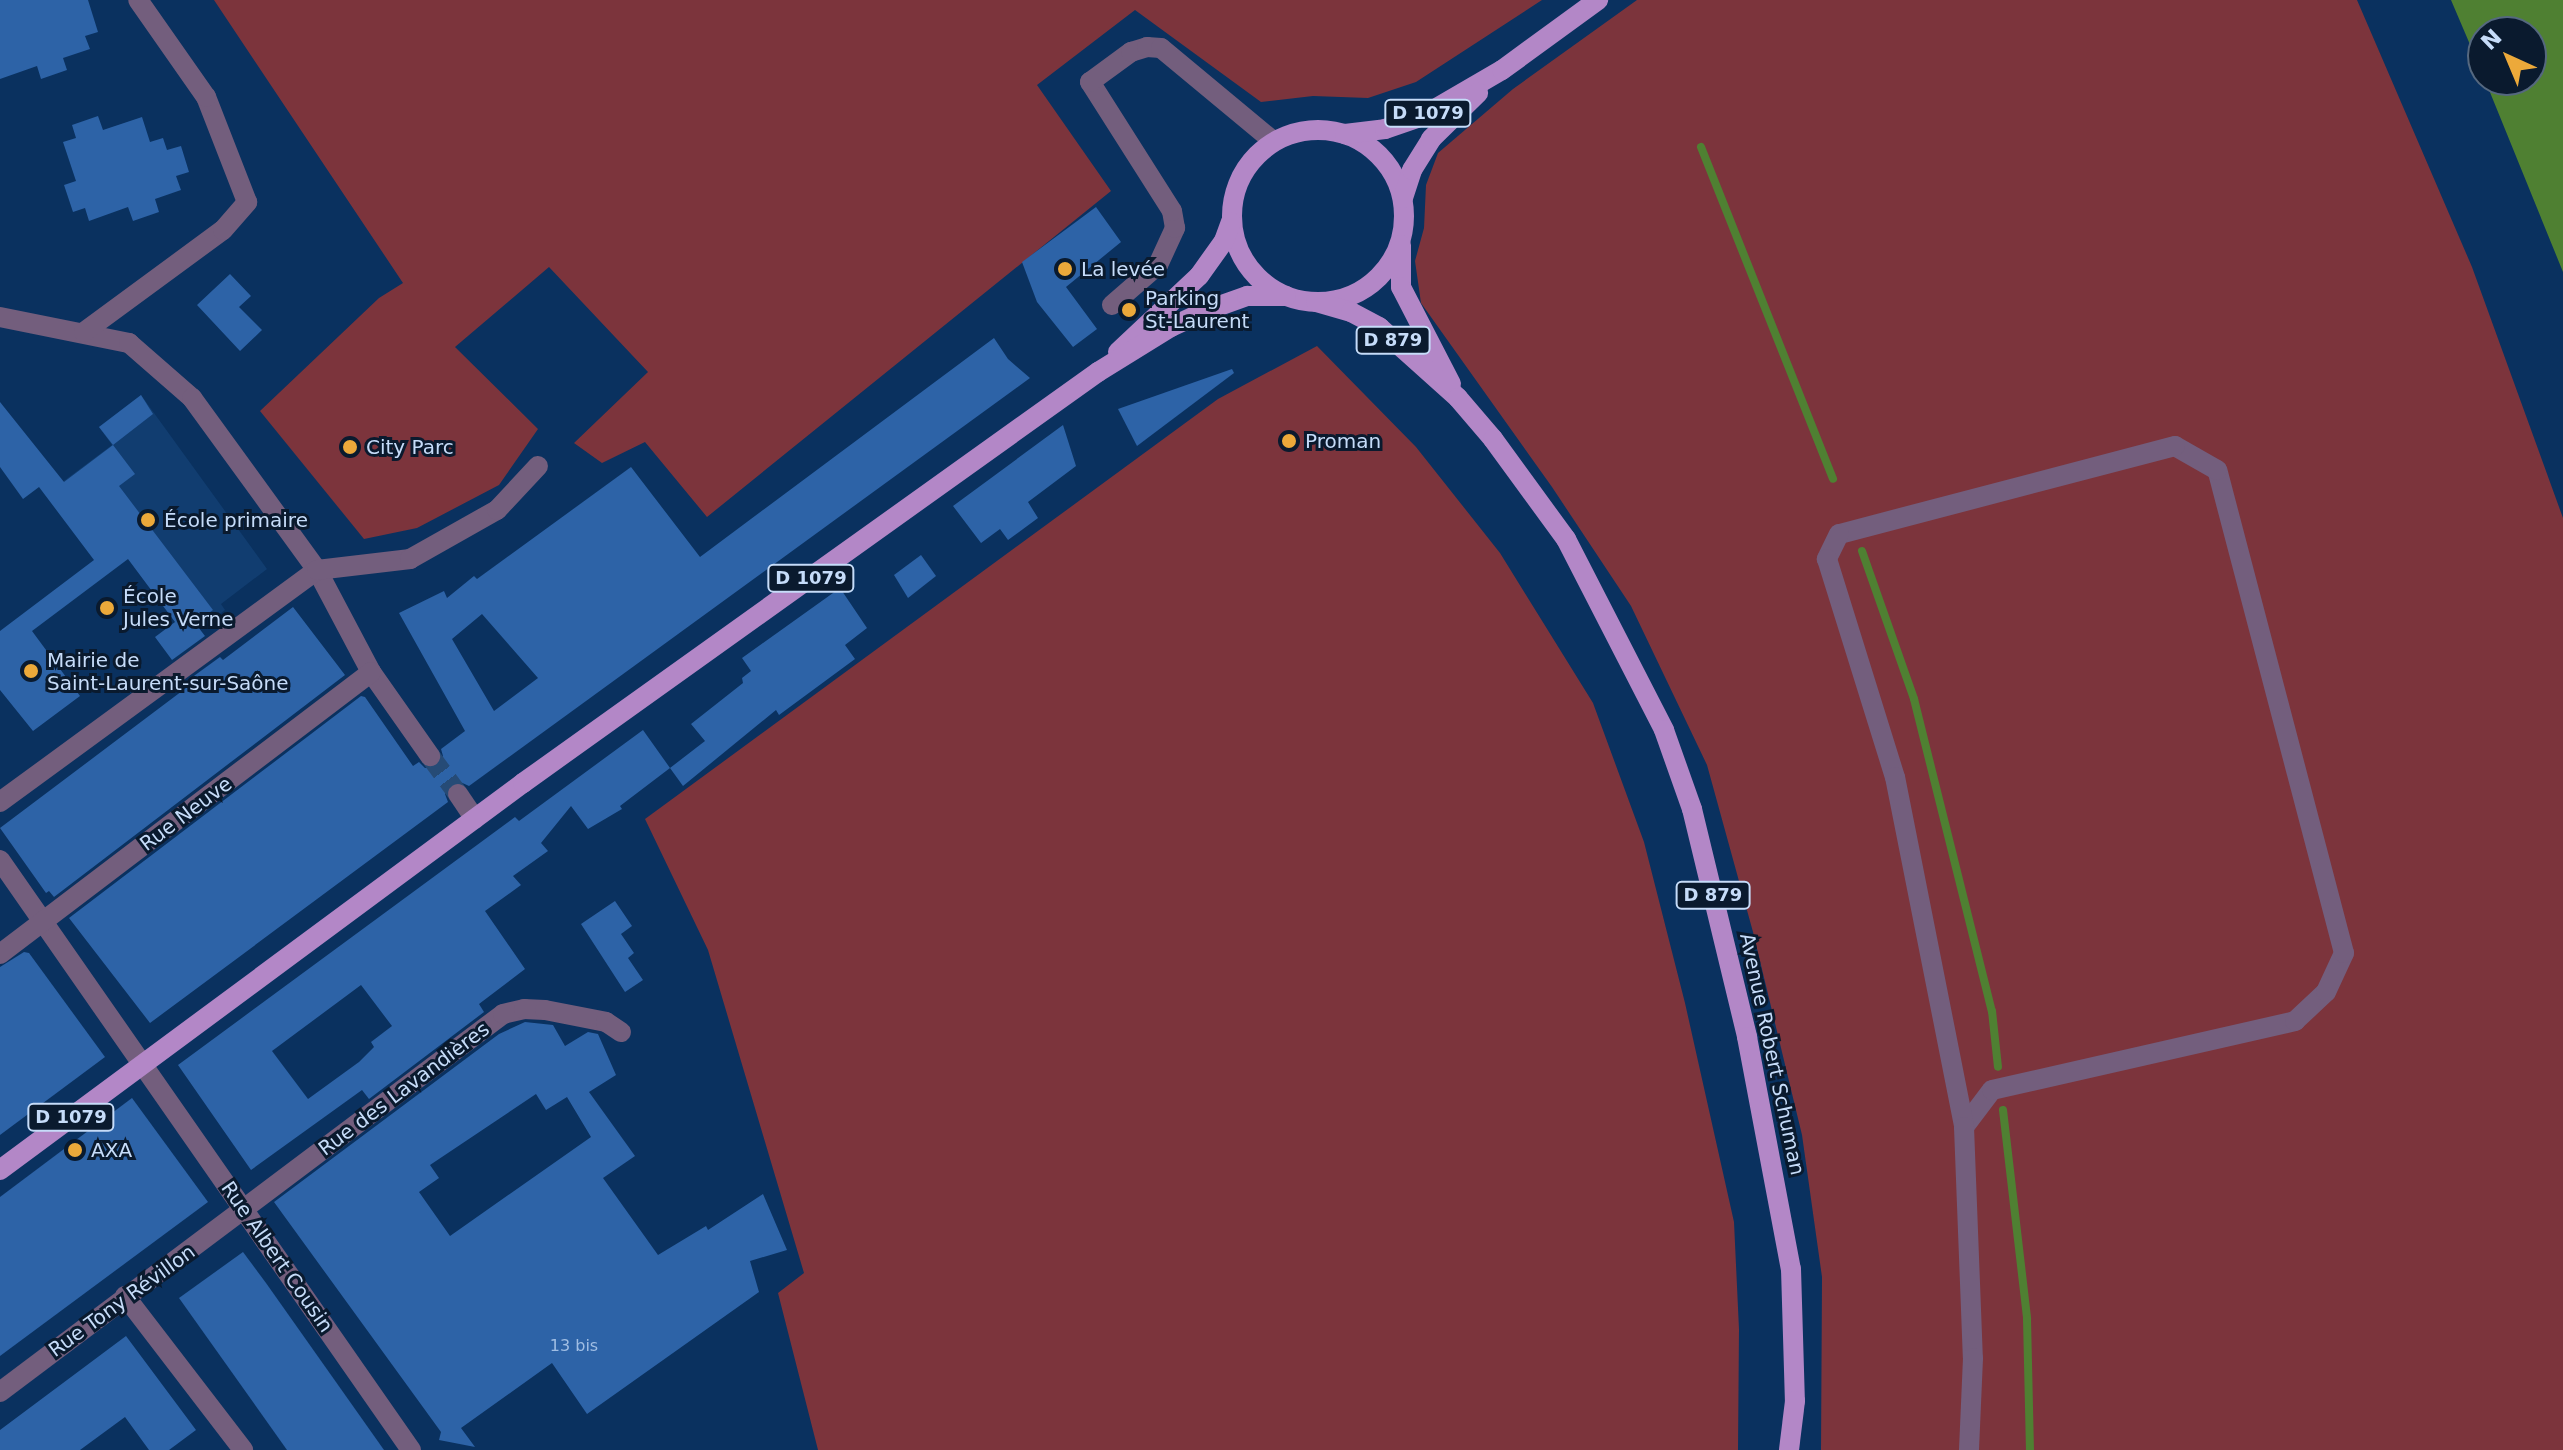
<!DOCTYPE html>
<html>
<head>
<meta charset="utf-8">
<style>
  body { margin:0 }
  #map { position:relative; width:2563px; height:1450px; overflow:hidden; background:#0a315f; font-family:"DejaVu Sans",sans-serif }
  div>[style] { position:absolute }
  .built>* { inset:0; background:#113d70 }
  .green>* { inset:0; background:#7c343c }
  .water>* { inset:0; background:#4f8032 }
  .stream>* { height:8px; margin:-4px; padding:0 4px; transform-origin:4px; border-radius:4px; background:#4f8032 }
  .building>* { inset:0; background:#2d63a7 }
  .minor-tunnel>* { height:20px; margin-top:-10px; transform-origin:0; background:repeating-linear-gradient(90deg,#264b76 0 20px,transparent 0 30px) }
  .minor>* { height:20px; margin:-10px; padding:0 10px; transform-origin:10px; border-radius:10px; background:#735e7d }
  .major>* { height:20px; margin:-10px; padding:0 10px; transform-origin:10px; border-radius:10px; background:#b387c7 }
  .major>.ring { margin:-10px; padding:0; box-sizing:content-box; background:none; border:20px solid #b387c7; border-radius:50% }
  .dots>* { width:22px; height:22px; translate:-50% -50%; box-sizing:border-box; border:4px solid #0a1a2e; border-radius:50% }
  span { translate:-50% -50%; white-space:nowrap; text-align:center; line-height:1.15; -webkit-text-stroke:6px #0a1a2e; paint-order:stroke }
  .number-label { font-size:16px; color:#a0bee4 }
  .number-label span { -webkit-text-stroke-width:0 }
  .shield-label span { padding:2px 6px; background:#0a1a2e; border:2px solid; border-radius:6px; -webkit-text-stroke-width:0 }
  .shield-label { font-size:18px; color:#c6dcf9; font-weight:700 }
  .poi-label { font-size:20px; color:#c6dcf9 }
  .left { translate:0 -50%; text-align:left }
  .street-label { font-size:20px; color:#c6dcf9 }
  .north { position:absolute; left:2467px; top:16px; width:80px; height:80px; box-sizing:border-box; background:#0a1a2e; border:2px solid #55687f; border-radius:50%; rotate:316deg; font-size:22px; font-weight:700; line-height:32px; text-align:center; color:#c6dcf9 }
  .north::after { content:''; display:block; margin:auto; width:28px; height:36px; background:#eca93a; clip-path:polygon(50% 0,100% 100%,50% 72%,0 100%) }
</style>
</head>
<body>
<div id="map">
  <div class="built">
    <div style="clip-path:polygon(141px 395px,267px 569px,221px 604px,225px 610px,200px 629px,183px 632px,118px 545px,45px 495px,112px 445px,99px 427px)"></div>
  </div>
  <div class="green">
    <div style="clip-path:polygon(214px 0,1542px 0,1416px 82px,1368px 98px,1313px 96px,1261px 102px,1135px 10px,1037px 85px,1111px 191px,707px 517px,645px 442px,602px 463px,574px 443px,648px 372px,549px 267px,455px 347px,538px 429px,499px 485px,417px 528px,364px 539px,260px 411px,379px 298px,403px 283px)"></div>
    <div style="clip-path:polygon(1637px 0,2357px 0,2472px 267px,2563px 518px,2563px 1450px,1821px 1450px,1822px 1277px,1802px 1135px,1753px 932px,1707px 765px,1631px 606px,1552px 487px,1421px 303px,1415px 261px,1424px 228px,1426px 185px,1438px 153px,1513px 89px)"></div>
    <div style="clip-path:polygon(1317px 346px,1416px 447px,1500px 553px,1593px 703px,1644px 842px,1685px 1003px,1734px 1222px,1739px 1329px,1738px 1450px,818px 1450px,778px 1293px,804px 1273px,708px 950px,645px 819px,1218px 399px)"></div>
  </div>
  <div class="water">
    <div style="clip-path:polygon(2451px 0,2563px 0,2563px 272px,2485px 80px,2531px 80px,2531px 32px,2483px 32px,2483px 75px)"></div>
  </div>
  <div class="stream">
    <div style="left:1701px;top:147px;width:357px;rotate:68.3deg"></div>
    <div style="left:1862px;top:551px;width:157px;rotate:70.6deg"></div>
    <div style="left:1914px;top:699px;width:322px;rotate:76deg"></div>
    <div style="left:1992px;top:1011px;width:56px;rotate:83.9deg"></div>
    <div style="left:2003px;top:1110px;width:210px;rotate:83.4deg"></div>
    <div style="left:2027px;top:1319px;width:131px;rotate:88.7deg"></div>
  </div>
  <div class="building">
    <div style="clip-path:polygon(0 0,88px 0,98px 32px,85px 36px,90px 49px,63px 58px,67px 70px,41px 79px,37px 66px,0 79px)"></div>
    <div style="clip-path:polygon(98px 116px,103px 130px,142px 117px,150px 142px,163px 138px,167px 150px,181px 146px,189px 172px,176px 176px,181px 190px,155px 199px,159px 212px,133px 221px,128px 207px,89px 221px,85px 208px,73px 212px,64px 185px,76px 181px,63px 142px,76px 138px,72px 125px)"></div>
    <div style="clip-path:polygon(1096px 207px,1121px 242px,1066px 287px,1097px 329px,1073px 347px,1037px 302px,1022px 262px)"></div>
    <div style="clip-path:polygon(230px 274px,251px 296px,239px 307px,262px 330px,240px 351px,197px 305px)"></div>
    <div style="clip-path:polygon(evenodd,994px 338px,1008px 359px,1030px 378px,469px 786px,458px 781px,450px 784px,445px 794px,448px 802px,150px 1023px,69px 918px,361px 696px,365px 697px,413px 766px,419px 762px,425px 768px,438px 766px,443px 756px,441px 749px,465px 731px,399px 613px,444px 591px,447px 598px,474px 576px,477px 579px,631px 467px,700px 557px,994px 338px,482px 614px,538px 678px,494px 711px,452px 639px,482px 614px)"></div>
    <div style="clip-path:polygon(1232px 369px,1234px 373px,1137px 446px,1118px 409px)"></div>
    <div style="clip-path:polygon(141px 395px,153px 414px,113px 445px,99px 427px)"></div>
    <div style="clip-path:polygon(0 402px,64px 482px,113px 445px,135px 474px,119px 486px,213px 610px,195px 623px,205px 636px,172px 660px,155px 637px,175px 622px,128px 559px,32px 631px,80px 696px,33px 731px,0 690px,0 631px,94px 560px,39px 487px,23px 499px,0 467px)"></div>
    <div style="clip-path:polygon(1063px 425px,1076px 466px,1028px 502px,1038px 518px,1008px 540px,1000px 529px,981px 543px,953px 506px)"></div>
    <div style="clip-path:polygon(921px 555px,936px 576px,908px 598px,894px 575px)"></div>
    <div style="clip-path:polygon(840px 588px,867px 628px,845px 645px,855px 659px,779px 715px,776px 710px,683px 786px,670px 768px,705px 741px,691px 724px,743px 683px,742px 678px,751px 671px,742px 658px)"></div>
    <div style="clip-path:polygon(293px 607px,345px 675px,54px 897px,49px 891px,46px 893px,0 828px,190px 685px,187px 681px,220px 657px,223px 660px)"></div>
    <div style="clip-path:polygon(evenodd,643px 730px,670px 768px,620px 806px,622px 809px,588px 829px,571px 806px,541px 843px,548px 851px,513px 876px,521px 885px,485px 911px,525px 969px,479px 1004px,484px 1012px,369px 1099px,362px 1090px,251px 1170px,178px 1065px,515px 817px,519px 821px,643px 730px,361px 985px,392px 1026px,371px 1042px,374px 1047px,359px 1062px,308px 1099px,272px 1051px,361px 985px)"></div>
    <div style="clip-path:polygon(615px 901px,632px 926px,621px 934px,634px 953px,628px 958px,643px 980px,625px 992px,581px 924px)"></div>
    <div style="clip-path:polygon(24px 952px,29px 953px,105px 1057px,0 1135px,0 967px)"></div>
    <div style="clip-path:polygon(evenodd,525px 1022px,553px 1025px,565px 1046px,588px 1032px,598px 1034px,616px 1075px,589px 1092px,635px 1156px,603px 1178px,658px 1255px,706px 1226px,708px 1230px,763px 1194px,787px 1250px,750px 1261px,759px 1292px,587px 1414px,552px 1363px,461px 1428px,475px 1447px,439px 1440px,441px 1432px,274px 1202px,499px 1034px,525px 1022px,536px 1094px,546px 1110px,567px 1097px,591px 1137px,450px 1236px,419px 1192px,439px 1178px,430px 1165px,536px 1094px)"></div>
    <div style="clip-path:polygon(132px 1098px,208px 1202px,0 1356px,0 1197px)"></div>
    <div style="clip-path:polygon(243px 1252px,266px 1283px,384px 1450px,287px 1450px,179px 1298px)"></div>
    <div style="clip-path:polygon(126px 1336px,196px 1430px,169px 1450px,149px 1450px,125px 1417px,80px 1450px,0 1450px,0 1430px)"></div>
  </div>
  <div class="minor-tunnel">
    <div style="left:430px;top:756px;width:47px;rotate:53.6deg"></div>
  </div>
  <div class="minor">
    <div style="left:1112px;top:305px;width:61px;rotate:-41deg"></div>
    <div style="left:1158px;top:265px;width:41px;rotate:-65.3deg"></div>
    <div style="left:1175px;top:228px;width:17px;rotate:-100deg"></div>
    <div style="left:1172px;top:211px;width:153px;rotate:-122.4deg"></div>
    <div style="left:1090px;top:82px;width:51px;rotate:-36.2deg"></div>
    <div style="left:1131px;top:52px;width:17px;rotate:-17deg"></div>
    <div style="left:1147px;top:47px;width:14px;rotate:4deg"></div>
    <div style="left:1161px;top:48px;width:146px;rotate:39.7deg"></div>
    <div style="left:0;top:317px;width:132px;rotate:11.4deg"></div>
    <div style="left:129px;top:343px;width:84px;rotate:41.1deg"></div>
    <div style="left:192px;top:398px;width:213px;rotate:54deg"></div>
    <div style="left:317px;top:570px;width:115px;rotate:62.1deg"></div>
    <div style="left:371px;top:672px;width:103px;rotate:54.9deg"></div>
    <div style="left:84px;top:332px;width:172px;rotate:-36.3deg"></div>
    <div style="left:223px;top:230px;width:37px;rotate:-49deg"></div>
    <div style="left:247px;top:202px;width:113px;rotate:-111.3deg"></div>
    <div style="left:206px;top:97px;width:118px;rotate:-125deg"></div>
    <div style="left:458px;top:794px;width:30px;rotate:56deg"></div>
    <div style="left:0;top:802px;width:393px;rotate:-36.2deg"></div>
    <div style="left:317px;top:570px;width:94px;rotate:-6.7deg"></div>
    <div style="left:410px;top:559px;width:100px;rotate:-29.4deg"></div>
    <div style="left:497px;top:510px;width:60px;rotate:-47deg"></div>
    <div style="left:0;top:860px;width:719px;rotate:55.14deg"></div>
    <div style="left:0;top:954px;width:466px;rotate:-37.2deg"></div>
    <div style="left:1964px;top:1127px;width:46px;rotate:-52.9deg"></div>
    <div style="left:1992px;top:1090px;width:311px;rotate:-12.8deg"></div>
    <div style="left:2295px;top:1021px;width:42px;rotate:-43.1deg"></div>
    <div style="left:2326px;top:992px;width:43px;rotate:-65.2deg"></div>
    <div style="left:2344px;top:953px;width:499px;rotate:-104.7deg"></div>
    <div style="left:2217px;top:470px;width:48px;rotate:-150.3deg"></div>
    <div style="left:2175px;top:446px;width:347px;rotate:165.3deg"></div>
    <div style="left:1839px;top:534px;width:28px;rotate:116deg"></div>
    <div style="left:1827px;top:559px;width:228px;rotate:72.7deg"></div>
    <div style="left:1895px;top:777px;width:357px;rotate:78.8deg"></div>
    <div style="left:1964px;top:1127px;width:231px;rotate:87.8deg"></div>
    <div style="left:1973px;top:1358px;width:92px;rotate:92.5deg"></div>
    <div style="left:125px;top:1296px;width:194px;rotate:52.5deg"></div>
    <div style="left:0;top:1392px;width:629px;rotate:-36.92deg"></div>
    <div style="left:503px;top:1014px;width:22px;rotate:-13deg"></div>
    <div style="left:524px;top:1009px;width:21px;rotate:3deg"></div>
    <div style="left:545px;top:1010px;width:62px;rotate:11.1deg"></div>
    <div style="left:606px;top:1022px;width:18px;rotate:34deg"></div>
  </div>
  <div class="major">
    <div class="ring" style="left:1232px;top:130px;width:152px;height:152px"></div>
    <div style="left:1345px;top:134px;width:40px;rotate:-7.1deg"></div>
    <div style="left:1385px;top:129px;width:40px;rotate:-18.9deg"></div>
    <div style="left:1423px;top:116px;width:91px;rotate:-30.2deg"></div>
    <div style="left:1502px;top:70px;width:119px;rotate:-36.1deg"></div>
    <div style="left:1403px;top:198px;width:29px;rotate:-72deg"></div>
    <div style="left:1412px;top:170px;width:36px;rotate:-58deg"></div>
    <div style="left:1431px;top:139px;width:66px;rotate:-44.4deg"></div>
    <div style="left:1401px;top:245px;width:42px;rotate:90deg"></div>
    <div style="left:1401px;top:287px;width:109px;rotate:62.7deg"></div>
    <div style="left:1316px;top:302px;width:36px;rotate:16deg"></div>
    <div style="left:1351px;top:312px;width:32px;rotate:28deg"></div>
    <div style="left:1379px;top:327px;width:106px;rotate:41.9deg"></div>
    <div style="left:1458px;top:398px;width:54px;rotate:49.5deg"></div>
    <div style="left:1493px;top:439px;width:124px;rotate:53.9deg"></div>
    <div style="left:1566px;top:539px;width:215px;rotate:62.8deg"></div>
    <div style="left:1664px;top:730px;width:84px;rotate:70.5deg"></div>
    <div style="left:1692px;top:809px;width:235px;rotate:76.4deg"></div>
    <div style="left:1747px;top:1037px;width:236px;rotate:79.3deg"></div>
    <div style="left:1791px;top:1269px;width:132px;rotate:88.3deg"></div>
    <div style="left:1795px;top:1401px;width:49px;rotate:97deg"></div>
    <div style="left:1118px;top:352px;width:111px;rotate:-43.2deg"></div>
    <div style="left:1199px;top:276px;width:43px;rotate:-54.5deg"></div>
    <div style="left:1224px;top:241px;width:20px;rotate:-70deg"></div>
    <div style="left:0;top:1170px;width:651px;rotate:-36.5deg"></div>
    <div style="left:523px;top:783px;width:707px;rotate:-35.56deg"></div>
    <div style="left:1098px;top:372px;width:86px;rotate:-31.7deg"></div>
    <div style="left:1171px;top:327px;width:38px;rotate:-25deg"></div>
    <div style="left:1205px;top:311px;width:45px;rotate:-19.7deg"></div>
    <div style="left:1247px;top:296px;width:39px"></div>
  </div>
  <div class="dots">
    <div style="left:1065px;top:269px;background:#eca93a"></div>
    <div style="left:1129px;top:310px;background:#eca93a"></div>
    <div style="left:1289px;top:441px;background:#eca93a"></div>
    <div style="left:350px;top:447px;background:#eca93a"></div>
    <div style="left:148px;top:520px;background:#eca93a"></div>
    <div style="left:107px;top:608px;background:#eca93a"></div>
    <div style="left:31px;top:671px;background:#eca93a"></div>
    <div style="left:75px;top:1150px;background:#eca93a"></div>
  </div>
  <div class="number-label">
    <span style="left:574px;top:1346px">13 bis</span>
  </div>
  <div class="shield-label">
    <span style="left:1428px;top:113px">D 1079</span>
    <span style="left:1393px;top:340px">D 879</span>
    <span style="left:811px;top:578px">D 1079</span>
    <span style="left:1713px;top:895px">D 879</span>
    <span style="left:71px;top:1117px">D 1079</span>
  </div>
  <div class="poi-label">
    <span class="left" style="left:1081px;top:269px">La levée</span>
    <span class="left" style="left:1145px;top:310px">Parking<br>St-Laurent</span>
    <span class="left" style="left:1305px;top:441px">Proman</span>
    <span class="left" style="left:366px;top:447px">City Parc</span>
    <span class="left" style="left:164px;top:520px">École primaire</span>
    <span class="left" style="left:123px;top:608px">École<br>Jules Verne</span>
    <span class="left" style="left:47px;top:672px">Mairie de<br>Saint-Laurent-sur-Saône</span>
    <span class="left" style="left:91px;top:1150px">AXA</span>
  </div>
  <div class="street-label">
    <span style="left:186px;top:814px;rotate:-37deg">Rue Neuve</span>
    <span style="left:1772px;top:1054px;rotate:78deg">Avenue Robert Schuman</span>
    <span style="left:404px;top:1089px;rotate:-37deg">Rue des Lavandières</span>
    <span style="left:277px;top:1257px;rotate:55deg">Rue Albert Cousin</span>
    <span style="left:122px;top:1301px;rotate:-36deg">Rue Tony Révillon</span>
  </div>
  <div class="north">N</div>
</div>
</body>
</html>
